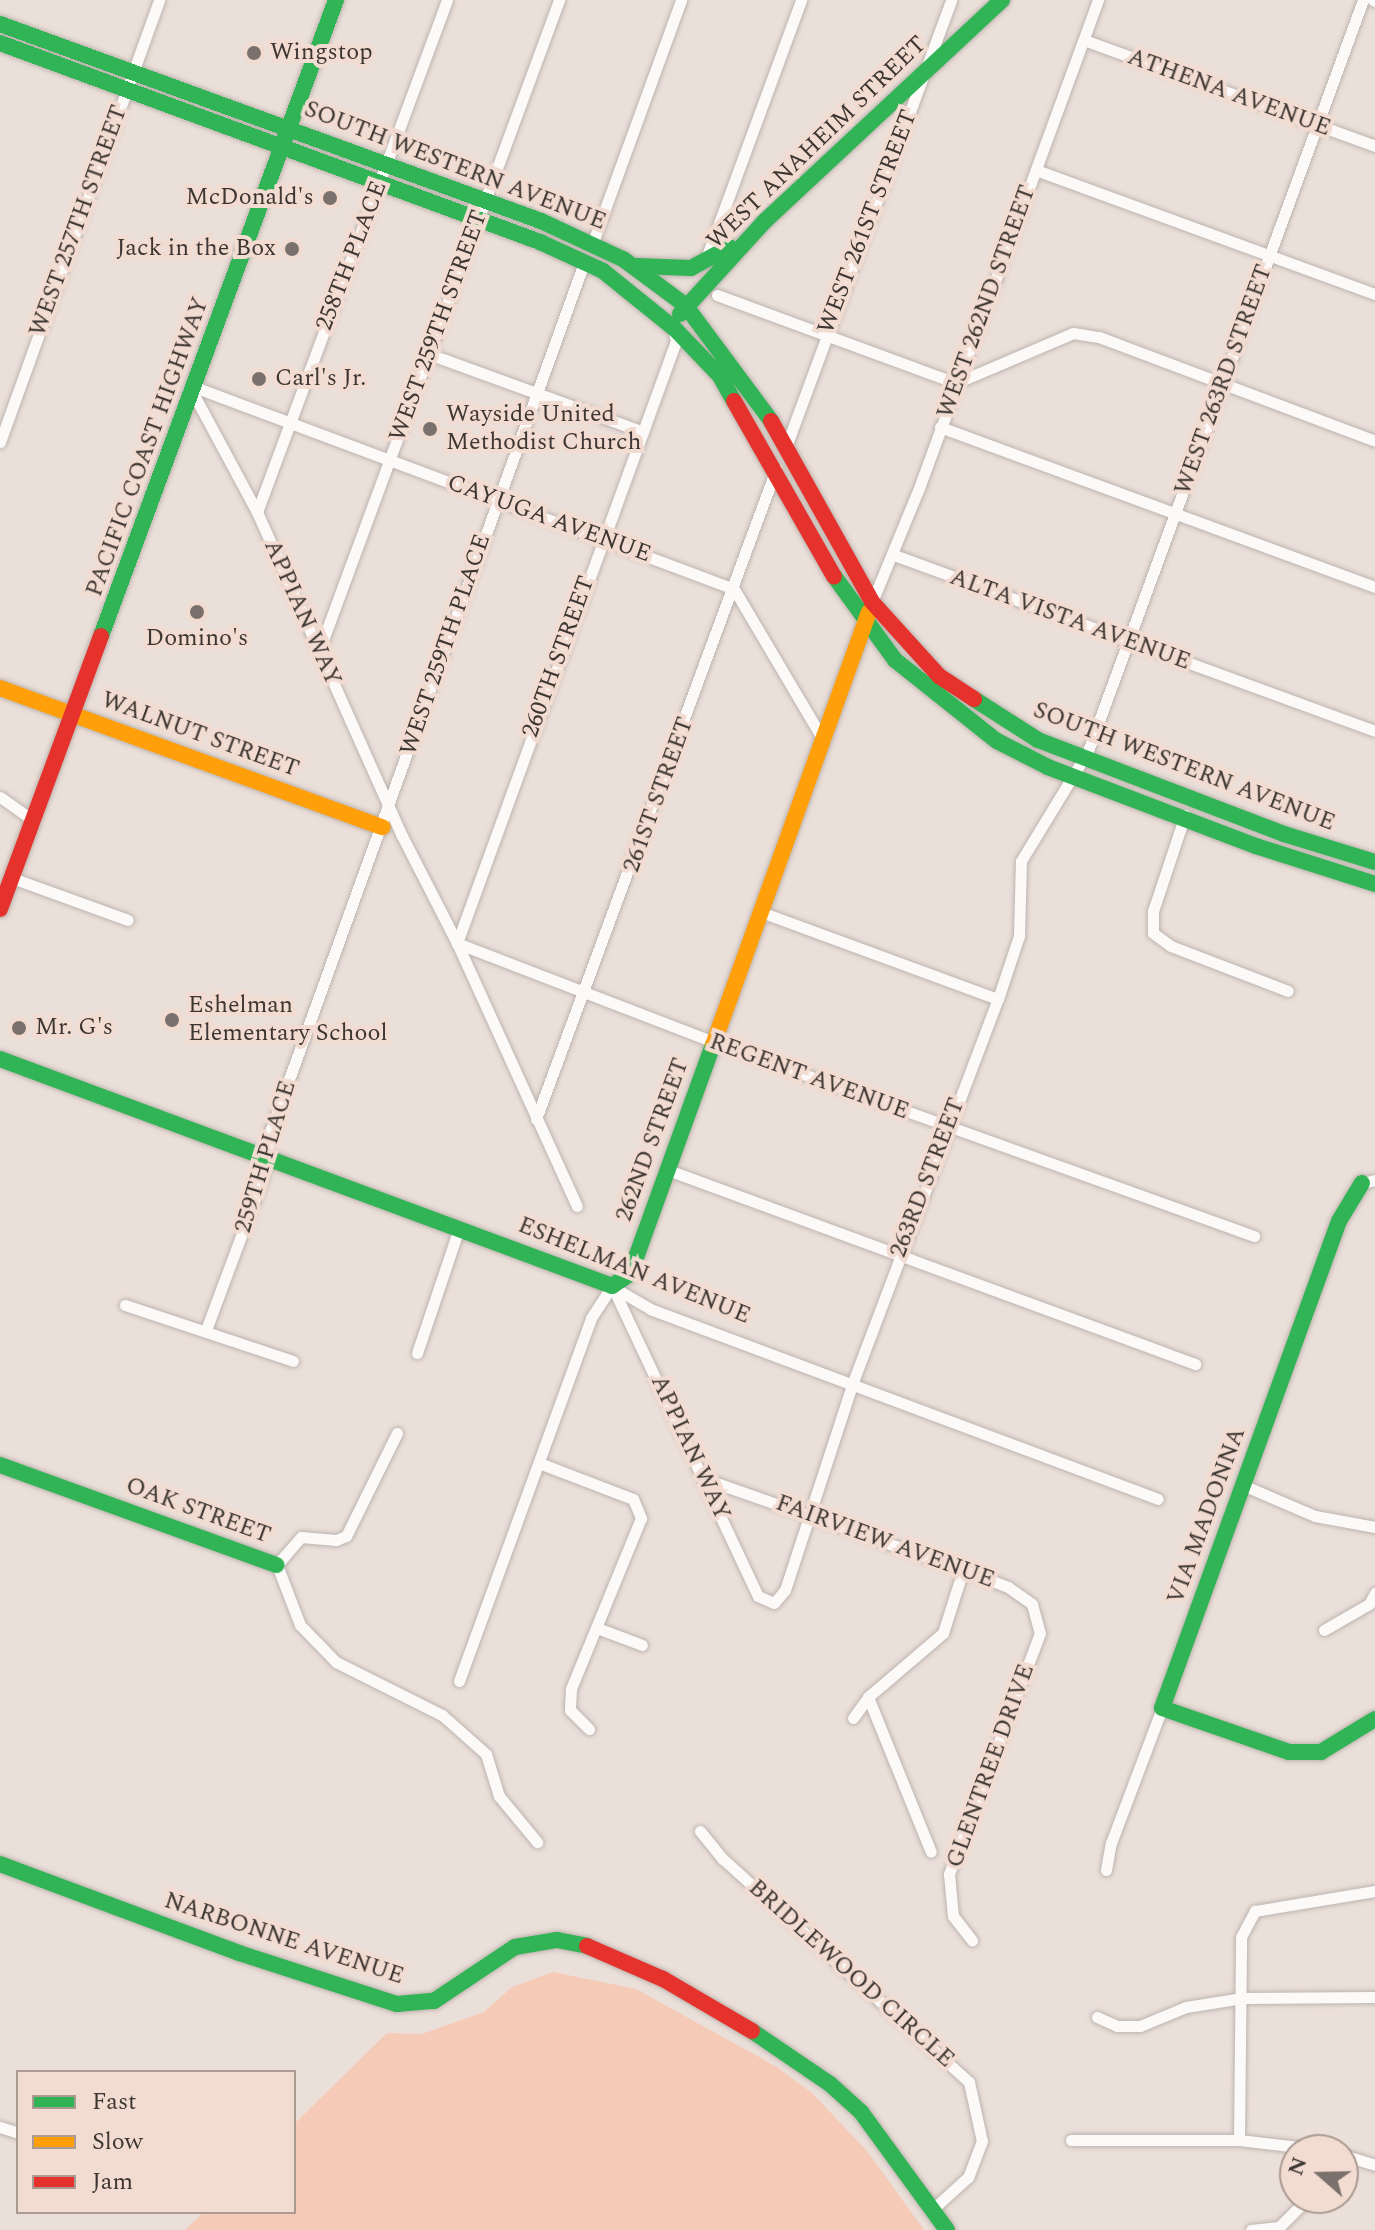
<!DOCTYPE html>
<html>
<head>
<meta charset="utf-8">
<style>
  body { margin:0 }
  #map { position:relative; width:1375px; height:2230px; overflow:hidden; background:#ebdfd9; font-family:Spectral,serif }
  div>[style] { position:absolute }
  .green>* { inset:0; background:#f5cab6 }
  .roads { filter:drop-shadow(0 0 2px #bdb4af) drop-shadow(0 0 2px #bdb4af) }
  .street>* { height:11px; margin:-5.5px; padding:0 5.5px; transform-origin:5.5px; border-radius:5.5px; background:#fcfaf9 }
  .fast>* { height:16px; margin:-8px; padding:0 8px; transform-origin:8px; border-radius:8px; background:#30b455 }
  .slow>* { height:16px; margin:-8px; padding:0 8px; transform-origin:8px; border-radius:8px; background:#ff9f0a }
  .jam>* { height:16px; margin:-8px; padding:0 8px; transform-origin:8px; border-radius:8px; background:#e5322d }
  .dots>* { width:22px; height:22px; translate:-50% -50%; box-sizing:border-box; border:4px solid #f2dcd2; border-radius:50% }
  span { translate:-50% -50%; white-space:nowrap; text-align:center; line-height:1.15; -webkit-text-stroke:8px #f2dcd2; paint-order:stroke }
  .poi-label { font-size:24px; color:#3e3632 }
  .left { translate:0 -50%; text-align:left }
  .right { translate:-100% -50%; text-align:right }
  .street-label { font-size:24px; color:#3e3632 }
  .legend { position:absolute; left:16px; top:2070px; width:280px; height:144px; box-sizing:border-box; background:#f2dcd2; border:2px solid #aa9a92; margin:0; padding:10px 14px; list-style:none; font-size:24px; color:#3e3632 }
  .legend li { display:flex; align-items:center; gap:16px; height:40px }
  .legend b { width:40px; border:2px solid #aa9a92 }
  .north { position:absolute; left:1279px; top:2134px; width:80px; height:80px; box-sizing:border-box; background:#f2dcd2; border:2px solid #aa9a92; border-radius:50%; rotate:290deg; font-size:22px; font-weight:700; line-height:32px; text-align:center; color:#3e3632 }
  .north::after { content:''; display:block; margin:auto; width:28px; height:36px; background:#7b716c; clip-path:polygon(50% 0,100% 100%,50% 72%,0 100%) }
</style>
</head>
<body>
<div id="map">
  <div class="green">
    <div style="clip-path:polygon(553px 1972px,636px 1989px,777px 2067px,812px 2093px,867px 2151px,924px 2230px,185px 2230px,204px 2212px,294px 2212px,294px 2124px,387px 2033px,422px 2034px,484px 2012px,512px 1987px)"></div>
  </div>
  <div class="roads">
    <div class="street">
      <div style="left:1373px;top:0;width:2px;rotate:27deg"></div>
      <div style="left:1084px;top:40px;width:310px;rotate:20deg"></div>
      <div style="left:1036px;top:170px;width:361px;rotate:20.1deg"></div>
      <div style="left:593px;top:242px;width:258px;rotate:-70deg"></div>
      <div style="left:708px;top:253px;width:270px;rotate:-69.8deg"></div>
      <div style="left:717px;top:295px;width:255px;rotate:20.2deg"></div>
      <div style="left:956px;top:383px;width:127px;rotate:-23.1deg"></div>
      <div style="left:1073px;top:333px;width:26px;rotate:9deg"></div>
      <div style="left:1099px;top:337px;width:295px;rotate:20.6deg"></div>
      <div style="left:673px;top:328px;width:13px;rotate:77deg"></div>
      <div style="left:676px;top:341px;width:641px;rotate:109.99deg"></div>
      <div style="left:457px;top:943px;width:275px;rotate:21.1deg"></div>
      <div style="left:714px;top:1042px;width:574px;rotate:19.76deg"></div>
      <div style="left:429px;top:354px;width:228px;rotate:20deg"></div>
      <div style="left:197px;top:388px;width:573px;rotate:20.52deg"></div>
      <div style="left:734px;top:589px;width:177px;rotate:59.4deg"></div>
      <div style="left:194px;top:395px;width:133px;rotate:61.7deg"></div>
      <div style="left:257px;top:512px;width:355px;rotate:65.9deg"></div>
      <div style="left:402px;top:836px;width:120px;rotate:62.8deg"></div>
      <div style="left:457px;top:943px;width:289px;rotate:65.5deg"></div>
      <div style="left:940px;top:427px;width:463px;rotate:20.2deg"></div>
      <div style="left:0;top:442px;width:470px;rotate:-70.2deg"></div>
      <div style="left:787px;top:444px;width:473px;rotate:-69.7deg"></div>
      <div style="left:257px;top:512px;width:546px;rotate:-69.64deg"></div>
      <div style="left:894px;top:555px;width:512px;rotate:20.1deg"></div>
      <div style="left:872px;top:602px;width:123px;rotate:-67.6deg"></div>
      <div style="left:919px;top:488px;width:520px;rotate:-69.86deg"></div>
      <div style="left:319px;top:651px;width:694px;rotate:-69.76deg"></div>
      <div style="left:0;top:797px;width:42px;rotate:35.2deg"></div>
      <div style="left:1185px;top:815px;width:101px;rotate:108.4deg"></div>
      <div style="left:1153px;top:911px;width:22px;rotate:90deg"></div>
      <div style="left:1153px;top:933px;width:22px;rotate:36deg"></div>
      <div style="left:1171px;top:946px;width:125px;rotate:21deg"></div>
      <div style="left:12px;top:878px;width:123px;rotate:19.9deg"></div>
      <div style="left:761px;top:912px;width:252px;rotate:20.2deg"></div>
      <div style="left:536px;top:1119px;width:693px;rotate:-69.73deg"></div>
      <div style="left:668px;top:1170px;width:562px;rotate:20.21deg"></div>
      <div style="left:1362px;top:1183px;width:13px;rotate:-13deg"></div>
      <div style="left:612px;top:1286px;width:343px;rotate:64.8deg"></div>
      <div style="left:758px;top:1596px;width:17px;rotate:24deg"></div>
      <div style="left:774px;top:1603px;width:17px;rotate:-50deg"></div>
      <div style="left:785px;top:1590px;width:219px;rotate:-71.9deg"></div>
      <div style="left:853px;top:1382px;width:410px;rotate:-69.3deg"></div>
      <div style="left:998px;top:999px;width:66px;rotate:-71.6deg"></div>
      <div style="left:1019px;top:936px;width:75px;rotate:-88.5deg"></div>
      <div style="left:1021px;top:861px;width:129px;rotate:-58.7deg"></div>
      <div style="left:1088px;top:751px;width:800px;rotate:-69.89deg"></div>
      <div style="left:616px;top:1289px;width:39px;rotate:30deg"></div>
      <div style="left:650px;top:1309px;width:542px;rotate:20.51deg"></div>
      <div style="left:125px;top:1305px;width:177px;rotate:18.4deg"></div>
      <div style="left:206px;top:1330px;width:163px;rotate:-69.6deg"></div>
      <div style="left:263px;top:1177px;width:46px;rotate:-81.2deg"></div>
      <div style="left:270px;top:1132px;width:927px;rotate:-70.14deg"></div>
      <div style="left:417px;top:1353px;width:132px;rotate:-71.4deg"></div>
      <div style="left:397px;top:1433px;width:115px;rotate:116.3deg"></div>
      <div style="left:346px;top:1536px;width:11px;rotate:158deg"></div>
      <div style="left:336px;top:1540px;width:35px;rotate:-175deg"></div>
      <div style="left:301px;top:1537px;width:37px;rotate:131deg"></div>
      <div style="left:277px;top:1565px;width:64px;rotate:69deg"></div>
      <div style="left:300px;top:1625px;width:52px;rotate:45.8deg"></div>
      <div style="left:336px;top:1662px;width:119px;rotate:26.6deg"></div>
      <div style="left:442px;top:1715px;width:59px;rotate:41.6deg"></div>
      <div style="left:486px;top:1754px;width:44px;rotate:72.8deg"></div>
      <div style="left:499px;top:1796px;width:60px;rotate:50.4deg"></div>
      <div style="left:539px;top:1463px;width:101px;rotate:21deg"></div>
      <div style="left:633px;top:1499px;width:21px;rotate:67deg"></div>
      <div style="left:641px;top:1518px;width:185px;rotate:112.3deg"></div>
      <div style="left:571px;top:1689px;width:21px;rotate:93deg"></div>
      <div style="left:570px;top:1710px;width:27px;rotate:45deg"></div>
      <div style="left:705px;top:1479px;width:274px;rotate:19.4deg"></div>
      <div style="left:963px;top:1570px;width:48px;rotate:20.7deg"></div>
      <div style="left:1008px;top:1587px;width:29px;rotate:35deg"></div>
      <div style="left:1032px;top:1604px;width:30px;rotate:75deg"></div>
      <div style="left:1040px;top:1633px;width:258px;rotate:110.7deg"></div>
      <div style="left:949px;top:1874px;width:42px;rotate:84.6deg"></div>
      <div style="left:953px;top:1916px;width:31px;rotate:52deg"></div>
      <div style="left:1245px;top:1486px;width:76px;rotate:23.2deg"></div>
      <div style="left:1315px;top:1516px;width:61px;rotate:10.4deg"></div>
      <div style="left:597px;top:1628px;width:48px;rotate:20.7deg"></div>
      <div style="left:1324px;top:1630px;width:52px;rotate:-30deg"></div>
      <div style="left:1369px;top:1604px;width:13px;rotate:-61deg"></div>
      <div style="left:459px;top:1681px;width:386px;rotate:-70deg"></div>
      <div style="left:591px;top:1318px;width:38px;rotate:-57deg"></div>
      <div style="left:868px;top:1697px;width:167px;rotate:67.9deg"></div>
      <div style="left:853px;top:1718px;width:26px;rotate:-54deg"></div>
      <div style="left:868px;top:1697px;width:99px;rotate:-40.5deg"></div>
      <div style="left:943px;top:1633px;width:66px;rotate:-72.4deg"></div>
      <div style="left:700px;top:1831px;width:36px;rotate:51deg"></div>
      <div style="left:723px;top:1859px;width:332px;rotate:42.2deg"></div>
      <div style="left:969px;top:2082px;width:60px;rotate:77.6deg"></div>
      <div style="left:982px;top:2141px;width:39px;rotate:111deg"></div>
      <div style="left:968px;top:2177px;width:46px;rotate:137.6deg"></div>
      <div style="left:1106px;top:1870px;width:27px;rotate:-80deg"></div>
      <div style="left:1111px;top:1843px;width:144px;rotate:-69.3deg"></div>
      <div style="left:1097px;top:2017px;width:22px;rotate:24deg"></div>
      <div style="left:1117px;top:2026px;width:23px"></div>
      <div style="left:1140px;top:2026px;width:50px;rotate:-22.4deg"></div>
      <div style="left:1186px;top:2007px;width:57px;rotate:-9.1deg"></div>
      <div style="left:1242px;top:1998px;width:133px;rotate:-0.4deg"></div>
      <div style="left:0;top:2127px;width:19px;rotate:18deg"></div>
      <div style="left:1071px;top:2140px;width:168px"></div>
      <div style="left:1239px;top:2140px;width:86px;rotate:6.7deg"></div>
      <div style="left:1239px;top:2140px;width:203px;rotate:-89.4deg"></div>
      <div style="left:1241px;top:1937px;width:30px;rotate:-62deg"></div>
      <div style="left:1255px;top:1911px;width:122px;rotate:-9.5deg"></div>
      <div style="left:1343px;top:2155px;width:34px;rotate:17deg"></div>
      <div style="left:1251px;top:2230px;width:28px;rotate:-6deg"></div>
      <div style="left:1279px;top:2227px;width:41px;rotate:-45deg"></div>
    </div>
    <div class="fast">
      <div style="left:0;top:24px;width:576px;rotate:20.01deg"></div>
      <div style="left:541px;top:221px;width:90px;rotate:24.9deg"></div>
      <div style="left:623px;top:259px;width:77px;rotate:36.6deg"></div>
      <div style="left:685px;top:305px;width:144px;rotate:53.4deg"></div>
      <div style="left:0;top:43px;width:576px;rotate:20.23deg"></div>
      <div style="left:540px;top:242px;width:69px;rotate:24.7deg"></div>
      <div style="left:603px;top:271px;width:92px;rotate:38.9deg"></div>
      <div style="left:675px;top:329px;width:65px;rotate:46.2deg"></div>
      <div style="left:720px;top:376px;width:29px;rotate:61deg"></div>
      <div style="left:637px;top:266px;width:54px;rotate:2.1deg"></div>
      <div style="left:691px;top:268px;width:44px;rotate:-28.3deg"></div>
      <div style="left:680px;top:314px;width:126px;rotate:-47.6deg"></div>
      <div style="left:765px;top:221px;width:324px;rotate:-43deg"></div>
      <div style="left:834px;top:576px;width:104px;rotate:54deg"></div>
      <div style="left:895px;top:660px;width:130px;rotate:38.5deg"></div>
      <div style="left:997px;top:741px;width:57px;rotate:27deg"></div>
      <div style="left:1048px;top:767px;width:222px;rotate:20.8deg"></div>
      <div style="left:1256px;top:846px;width:125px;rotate:17.7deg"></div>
      <div style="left:101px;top:636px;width:678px;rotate:-69.72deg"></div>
      <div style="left:974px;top:699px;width:76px;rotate:32.6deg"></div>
      <div style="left:1038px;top:740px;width:263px;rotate:20.9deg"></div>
      <div style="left:1284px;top:834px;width:95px;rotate:17.1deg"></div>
      <div style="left:0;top:1059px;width:653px;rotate:20.35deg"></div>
      <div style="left:612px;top:1286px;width:22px;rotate:-34deg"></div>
      <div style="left:630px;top:1274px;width:244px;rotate:-70.1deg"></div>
      <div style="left:1362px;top:1183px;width:44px;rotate:121.2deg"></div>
      <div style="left:1339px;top:1221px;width:518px;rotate:109.97deg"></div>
      <div style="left:1162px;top:1708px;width:134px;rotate:19.1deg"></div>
      <div style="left:1289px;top:1752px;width:32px"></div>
      <div style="left:1321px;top:1752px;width:63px;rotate:-31.4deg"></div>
      <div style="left:0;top:1465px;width:294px;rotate:19.9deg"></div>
      <div style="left:0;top:1864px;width:255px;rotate:20.4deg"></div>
      <div style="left:239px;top:1953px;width:166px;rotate:17.9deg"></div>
      <div style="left:397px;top:2004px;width:37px;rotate:-5deg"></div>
      <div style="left:434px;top:2001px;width:97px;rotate:-33.7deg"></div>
      <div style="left:515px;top:1947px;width:43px;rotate:-9.5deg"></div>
      <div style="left:557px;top:1940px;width:31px;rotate:11deg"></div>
      <div style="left:752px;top:2031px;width:94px;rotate:34.2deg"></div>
      <div style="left:830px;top:2084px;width:42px;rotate:42.1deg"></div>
      <div style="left:861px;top:2112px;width:146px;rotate:53.9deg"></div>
    </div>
    <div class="slow">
      <div style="left:0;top:688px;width:407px;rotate:20deg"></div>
      <div style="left:713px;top:1045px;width:460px;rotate:-70.2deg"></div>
    </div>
    <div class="jam">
      <div style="left:734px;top:401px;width:202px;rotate:60.3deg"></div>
      <div style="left:771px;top:421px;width:207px;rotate:60.8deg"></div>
      <div style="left:872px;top:602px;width:100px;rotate:47.8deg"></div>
      <div style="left:939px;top:676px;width:42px;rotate:33.3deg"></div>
      <div style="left:0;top:909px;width:291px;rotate:-69.7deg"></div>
      <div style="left:587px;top:1946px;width:83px;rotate:23.5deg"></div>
      <div style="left:663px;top:1979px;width:103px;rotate:30.3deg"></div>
    </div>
  </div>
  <div class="dots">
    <div style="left:254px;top:53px;background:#7b716c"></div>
    <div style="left:330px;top:198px;background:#7b716c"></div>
    <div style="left:292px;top:249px;background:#7b716c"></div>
    <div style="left:259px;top:379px;background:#7b716c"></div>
    <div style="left:430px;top:429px;background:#7b716c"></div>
    <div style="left:197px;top:612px;background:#7b716c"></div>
    <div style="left:172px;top:1020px;background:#7b716c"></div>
    <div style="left:19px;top:1028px;background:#7b716c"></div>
  </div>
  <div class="poi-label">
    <span class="left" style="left:270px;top:53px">Wingstop</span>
    <span class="right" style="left:314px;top:198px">McDonald's</span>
    <span class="right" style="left:276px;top:249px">Jack in the Box</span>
    <span class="left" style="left:275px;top:379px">Carl's Jr.</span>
    <span class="left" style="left:446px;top:429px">Wayside United<br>Methodist Church</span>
    <span style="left:197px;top:639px">Domino's</span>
    <span class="left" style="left:188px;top:1020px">Eshelman<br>Elementary School</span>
    <span class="left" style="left:35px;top:1028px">Mr. G's</span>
  </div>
  <div class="street-label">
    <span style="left:1229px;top:93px;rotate:20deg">ATHENA AVENUE</span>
    <span style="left:817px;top:143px;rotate:-44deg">WEST ANAHEIM STREET</span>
    <span style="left:455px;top:166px;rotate:21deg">SOUTH WESTERN AVENUE</span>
    <span style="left:79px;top:221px;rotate:-70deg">WEST 257TH STREET</span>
    <span style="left:868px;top:222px;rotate:-69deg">WEST 261ST STREET</span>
    <span style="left:352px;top:256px;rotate:-69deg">258TH PLACE</span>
    <span style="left:987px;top:302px;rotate:-70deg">WEST 262ND STREET</span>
    <span style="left:439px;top:326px;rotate:-70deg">WEST 259TH STREET</span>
    <span style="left:1224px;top:380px;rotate:-70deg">WEST 263RD STREET</span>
    <span style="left:148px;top:447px;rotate:-70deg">PACIFIC COAST HIGHWAY</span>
    <span style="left:549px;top:519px;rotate:20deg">CAYUGA AVENUE</span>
    <span style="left:302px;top:613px;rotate:66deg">APPIAN WAY</span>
    <span style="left:1070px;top:620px;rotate:20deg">ALTA VISTA AVENUE</span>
    <span style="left:446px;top:645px;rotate:-71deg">WEST 259TH PLACE</span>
    <span style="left:559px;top:657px;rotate:-70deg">260TH STREET</span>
    <span style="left:200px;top:735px;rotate:20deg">WALNUT STREET</span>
    <span style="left:1184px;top:767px;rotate:21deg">SOUTH WESTERN AVENUE</span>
    <span style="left:659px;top:795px;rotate:-70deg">261ST STREET</span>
    <span style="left:809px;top:1077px;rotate:20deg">REGENT AVENUE</span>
    <span style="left:653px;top:1140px;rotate:-70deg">262ND STREET</span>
    <span style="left:266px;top:1157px;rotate:-73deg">259TH PLACE</span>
    <span style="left:928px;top:1178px;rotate:-69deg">263RD STREET</span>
    <span style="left:634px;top:1271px;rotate:22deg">ESHELMAN AVENUE</span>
    <span style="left:690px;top:1448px;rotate:65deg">APPIAN WAY</span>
    <span style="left:198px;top:1511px;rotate:20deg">OAK STREET</span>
    <span style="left:1207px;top:1516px;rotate:-70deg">VIA MADONNA</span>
    <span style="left:885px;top:1542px;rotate:20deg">FAIRVIEW AVENUE</span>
    <span style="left:991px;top:1766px;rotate:-70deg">GLENTREE DRIVE</span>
    <span style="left:284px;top:1939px;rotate:18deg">NARBONNE AVENUE</span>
    <span style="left:851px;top:1974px;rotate:42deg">BRIDLEWOOD CIRCLE</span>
  </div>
  <ul class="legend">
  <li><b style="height:10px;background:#30b455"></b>Fast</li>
  <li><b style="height:10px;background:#ff9f0a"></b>Slow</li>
  <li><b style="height:10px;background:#e5322d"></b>Jam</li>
  </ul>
  <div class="north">N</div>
</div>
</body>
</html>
